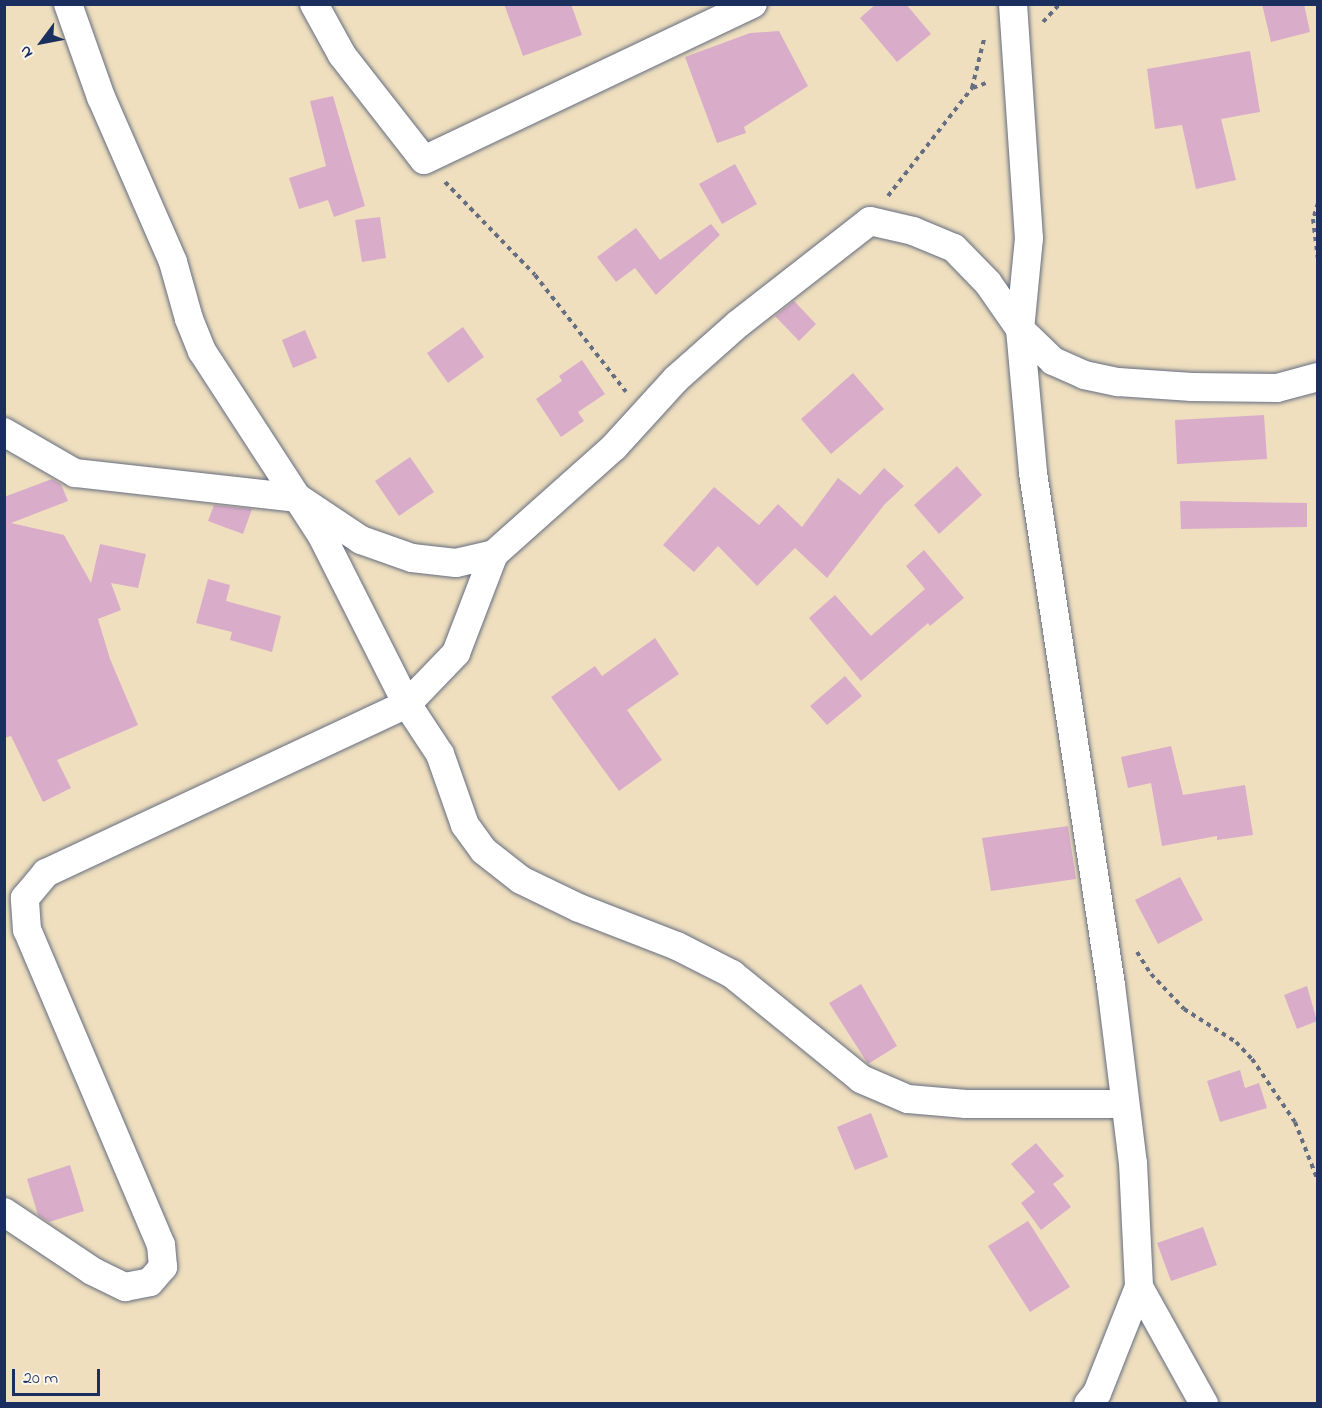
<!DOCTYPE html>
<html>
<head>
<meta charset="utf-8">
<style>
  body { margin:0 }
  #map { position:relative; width:1322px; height:1408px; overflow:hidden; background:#efdfbe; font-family:"Indie Flower",sans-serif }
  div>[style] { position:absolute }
  .building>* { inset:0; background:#d9adc9 }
  .path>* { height:4px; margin-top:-2px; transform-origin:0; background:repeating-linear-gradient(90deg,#656d80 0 4.5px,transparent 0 9px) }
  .roads { filter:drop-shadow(0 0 2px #656d80) drop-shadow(0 0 2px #656d80) }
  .minor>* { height:28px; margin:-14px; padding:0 14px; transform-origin:14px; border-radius:14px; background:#fff }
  span { translate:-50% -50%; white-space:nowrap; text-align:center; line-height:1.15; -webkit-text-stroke:5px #fbf7ec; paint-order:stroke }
  .frame { position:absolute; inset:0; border:6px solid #1b2f5e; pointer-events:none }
  .north { position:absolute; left:12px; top:12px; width:60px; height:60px; -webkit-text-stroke:4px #fbf7ec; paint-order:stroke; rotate:238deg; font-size:16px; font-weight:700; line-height:24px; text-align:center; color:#1b2f5e }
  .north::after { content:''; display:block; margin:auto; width:21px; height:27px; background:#1b2f5e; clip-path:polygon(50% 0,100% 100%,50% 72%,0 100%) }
  .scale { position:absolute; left:12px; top:1369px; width:88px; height:27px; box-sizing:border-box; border:3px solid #1b2f5e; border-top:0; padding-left:8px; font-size:18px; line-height:21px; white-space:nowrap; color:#1b2f5e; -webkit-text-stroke:4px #fbf7ec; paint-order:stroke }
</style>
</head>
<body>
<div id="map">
  <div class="building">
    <div style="clip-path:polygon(504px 4px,571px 4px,582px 35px,523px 56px)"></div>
    <div style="clip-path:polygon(876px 4px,906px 4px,931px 34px,897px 62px,860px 18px)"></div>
    <div style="clip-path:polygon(1262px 4px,1304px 4px,1310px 32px,1271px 42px)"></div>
    <div style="clip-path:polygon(779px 31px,808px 86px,744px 127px,746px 133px,717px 143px,685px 57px,750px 33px)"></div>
    <div style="clip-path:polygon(1250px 51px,1260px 112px,1221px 119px,1236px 180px,1196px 189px,1182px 125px,1155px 129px,1147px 69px)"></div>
    <div style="clip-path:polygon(333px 96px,365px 206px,334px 217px,328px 200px,299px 209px,289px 178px,326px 166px,310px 101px)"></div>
    <div style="clip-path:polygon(735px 164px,757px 204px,722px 224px,699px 184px)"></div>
    <div style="clip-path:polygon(380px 217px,386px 258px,362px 262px,355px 220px)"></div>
    <div style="clip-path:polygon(711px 224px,720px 235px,656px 295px,635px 268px,616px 282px,597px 257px,636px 228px,660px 260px)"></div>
    <div style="clip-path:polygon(794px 301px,816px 324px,799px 341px,775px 316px)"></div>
    <div style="clip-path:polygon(463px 327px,484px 357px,448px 383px,427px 353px)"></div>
    <div style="clip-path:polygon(305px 330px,317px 358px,293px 368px,282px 340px)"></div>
    <div style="clip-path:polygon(582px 360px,605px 394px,578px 412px,584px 421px,561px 437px,536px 399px,562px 381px,559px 376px)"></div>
    <div style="clip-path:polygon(853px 373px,884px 409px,831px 454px,801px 419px)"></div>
    <div style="clip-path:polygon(1264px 415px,1267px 459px,1177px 464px,1175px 420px)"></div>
    <div style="clip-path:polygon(410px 457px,434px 492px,399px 516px,375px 481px)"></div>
    <div style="clip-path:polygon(957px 466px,982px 495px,939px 534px,914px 505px)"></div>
    <div style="clip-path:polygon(884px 468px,904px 486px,884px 505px,827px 578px,795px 548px,757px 586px,718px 546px,694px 572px,663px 545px,714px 487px,759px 525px,778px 504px,802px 527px,838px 478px,860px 495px)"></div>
    <div style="clip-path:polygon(52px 479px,61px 484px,68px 501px,11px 523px,64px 535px,91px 583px,100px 544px,146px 554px,138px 588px,111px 583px,121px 610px,98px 619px,110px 659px,138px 725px,57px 760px,71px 788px,43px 802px,11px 736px,4px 738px,4px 497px)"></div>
    <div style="clip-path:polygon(1180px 501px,1307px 503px,1307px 527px,1181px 529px)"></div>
    <div style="clip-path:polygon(214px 505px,252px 509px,243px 534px,208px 521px)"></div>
    <div style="clip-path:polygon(924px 550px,964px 598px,930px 626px,928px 623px,861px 681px,809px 618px,835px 595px,871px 636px,925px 589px,906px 566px)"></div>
    <div style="clip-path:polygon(208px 579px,230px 585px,226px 601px,281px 616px,272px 652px,230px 640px,232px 632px,196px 623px)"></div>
    <div style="clip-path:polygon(655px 638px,679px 674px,627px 710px,662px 760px,619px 791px,551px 697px,595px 666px,602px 676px)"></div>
    <div style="clip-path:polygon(845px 676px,862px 696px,827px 725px,810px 706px)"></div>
    <div style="clip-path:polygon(1171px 746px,1183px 795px,1245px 785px,1253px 835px,1217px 840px,1217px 836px,1162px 846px,1151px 783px,1128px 788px,1121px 757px)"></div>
    <div style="clip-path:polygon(1068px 826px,1076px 879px,991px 891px,982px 838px)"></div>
    <div style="clip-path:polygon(1180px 877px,1203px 920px,1158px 944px,1135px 900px)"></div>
    <div style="clip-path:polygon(861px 984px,897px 1046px,868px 1064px,829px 1003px)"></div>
    <div style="clip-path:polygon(1307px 986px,1317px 1021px,1297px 1029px,1284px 995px)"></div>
    <div style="clip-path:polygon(1240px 1070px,1245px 1088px,1259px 1083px,1267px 1108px,1220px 1122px,1207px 1081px)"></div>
    <div style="clip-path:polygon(871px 1113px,888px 1157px,855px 1170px,837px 1127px)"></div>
    <div style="clip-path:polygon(1036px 1143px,1064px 1176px,1053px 1184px,1071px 1207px,1041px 1230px,1021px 1203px,1035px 1192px,1011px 1164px)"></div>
    <div style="clip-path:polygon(70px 1165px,84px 1211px,49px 1222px,38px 1215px,27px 1179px)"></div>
    <div style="clip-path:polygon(1028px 1221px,1070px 1287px,1030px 1312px,988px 1246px)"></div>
    <div style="clip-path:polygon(1203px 1227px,1217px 1265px,1171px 1281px,1157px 1243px)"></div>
  </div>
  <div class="path">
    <div style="left:1043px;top:22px;width:25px;rotate:-47deg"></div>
    <div style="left:973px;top:88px;width:17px;rotate:-21deg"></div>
    <div style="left:445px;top:182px;width:129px;rotate:45.9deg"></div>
    <div style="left:535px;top:275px;width:148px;rotate:52.1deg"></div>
    <div style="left:888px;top:196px;width:137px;rotate:-52.1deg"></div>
    <div style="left:972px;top:88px;width:50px;rotate:-76.2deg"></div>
    <div style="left:1318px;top:203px;width:17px;rotate:107deg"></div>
    <div style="left:1313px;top:219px;width:39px;rotate:83deg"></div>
    <div style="left:1137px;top:952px;width:26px;rotate:58deg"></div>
    <div style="left:1151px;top:974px;width:48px;rotate:46.7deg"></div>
    <div style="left:1184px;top:1009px;width:62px;rotate:32.4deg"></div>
    <div style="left:1236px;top:1042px;width:23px;rotate:47deg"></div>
    <div style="left:1252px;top:1059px;width:76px;rotate:55.7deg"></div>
    <div style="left:1295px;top:1122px;width:63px;rotate:68.7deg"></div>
  </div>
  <div class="roads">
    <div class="minor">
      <div style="left:68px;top:4px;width:99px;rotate:70.5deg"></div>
      <div style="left:101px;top:97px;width:180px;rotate:66.4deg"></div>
      <div style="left:173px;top:262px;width:59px;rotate:74.3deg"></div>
      <div style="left:189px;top:319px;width:35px;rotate:68deg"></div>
      <div style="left:202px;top:351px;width:221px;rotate:57deg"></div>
      <div style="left:322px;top:536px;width:188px;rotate:63.2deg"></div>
      <div style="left:407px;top:704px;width:60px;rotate:56.6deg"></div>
      <div style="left:440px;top:754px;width:75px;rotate:70.6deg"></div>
      <div style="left:465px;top:825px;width:32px;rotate:54deg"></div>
      <div style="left:484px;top:851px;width:47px;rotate:38.1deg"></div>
      <div style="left:521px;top:880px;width:64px;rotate:25.8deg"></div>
      <div style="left:579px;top:908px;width:105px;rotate:21.2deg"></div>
      <div style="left:677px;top:946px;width:62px;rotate:27deg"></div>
      <div style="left:732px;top:974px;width:166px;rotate:39.1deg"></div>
      <div style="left:861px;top:1079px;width:51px;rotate:23.1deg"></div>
      <div style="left:908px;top:1099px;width:58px;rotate:4.9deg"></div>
      <div style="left:966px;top:1104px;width:159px"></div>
      <div style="left:314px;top:4px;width:58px;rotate:61.2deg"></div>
      <div style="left:342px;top:55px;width:133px;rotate:52deg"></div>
      <div style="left:424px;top:160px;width:364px;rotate:-25.4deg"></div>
      <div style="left:1013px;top:4px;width:235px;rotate:86.1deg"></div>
      <div style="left:1029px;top:238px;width:91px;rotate:95.6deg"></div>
      <div style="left:1020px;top:329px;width:145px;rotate:84.8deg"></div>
      <div style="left:1033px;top:473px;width:518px;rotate:81.34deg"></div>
      <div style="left:1111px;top:985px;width:179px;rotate:83deg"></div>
      <div style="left:1133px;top:1163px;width:124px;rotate:87.2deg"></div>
      <div style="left:1139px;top:1287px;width:114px;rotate:111.6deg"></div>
      <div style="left:1097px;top:1393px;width:14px;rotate:129deg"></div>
      <div style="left:4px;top:432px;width:82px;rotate:30deg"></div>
      <div style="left:75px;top:473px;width:224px;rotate:6.4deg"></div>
      <div style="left:298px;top:498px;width:76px;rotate:33.7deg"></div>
      <div style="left:361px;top:540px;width:54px;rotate:19.4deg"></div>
      <div style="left:412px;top:558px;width:44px;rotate:6.5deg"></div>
      <div style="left:456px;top:563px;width:39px;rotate:-13deg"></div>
      <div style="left:494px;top:554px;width:161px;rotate:-41.7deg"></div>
      <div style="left:614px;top:447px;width:92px;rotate:-47.6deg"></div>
      <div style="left:676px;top:379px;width:83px;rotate:-41.6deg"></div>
      <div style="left:738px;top:324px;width:167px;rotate:-38deg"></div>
      <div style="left:870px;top:221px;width:44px;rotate:13.1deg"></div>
      <div style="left:913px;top:231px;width:44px;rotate:22.5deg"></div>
      <div style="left:954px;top:248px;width:49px;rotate:45.8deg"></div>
      <div style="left:988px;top:283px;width:56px;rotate:55.2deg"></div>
      <div style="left:1020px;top:329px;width:46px;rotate:44.1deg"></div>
      <div style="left:1053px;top:361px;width:34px;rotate:24deg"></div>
      <div style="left:1084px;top:375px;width:35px;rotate:12deg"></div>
      <div style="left:1118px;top:382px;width:74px;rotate:3.9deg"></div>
      <div style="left:1192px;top:387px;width:85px;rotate:0.7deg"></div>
      <div style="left:1277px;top:388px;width:42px;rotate:-15deg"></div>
      <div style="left:4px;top:1212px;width:106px;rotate:33.8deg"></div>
      <div style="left:92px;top:1271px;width:37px;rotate:26deg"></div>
      <div style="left:125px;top:1287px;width:25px;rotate:-11deg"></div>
      <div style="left:150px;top:1282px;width:20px;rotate:-49deg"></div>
      <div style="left:163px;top:1267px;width:22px;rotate:-95deg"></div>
      <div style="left:161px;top:1245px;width:342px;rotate:-113deg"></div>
      <div style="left:27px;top:930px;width:32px;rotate:-94deg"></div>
      <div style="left:25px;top:898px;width:33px;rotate:-50deg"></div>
      <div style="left:46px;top:873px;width:399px;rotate:-25.1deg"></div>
      <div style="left:407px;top:704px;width:71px;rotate:-46.1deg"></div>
      <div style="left:456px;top:653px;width:106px;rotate:-69deg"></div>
      <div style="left:1139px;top:1287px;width:134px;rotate:60.9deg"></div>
    </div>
  </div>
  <div class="frame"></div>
  <div class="north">N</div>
  <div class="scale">20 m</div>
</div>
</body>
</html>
